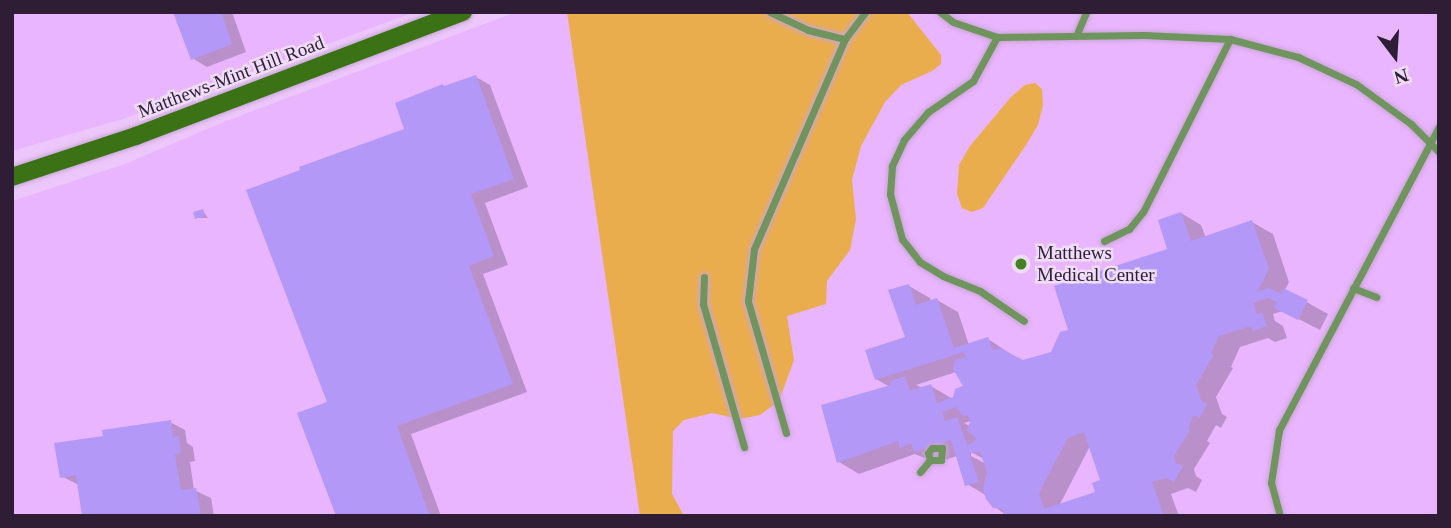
<!DOCTYPE html>
<html>
<head>
<meta charset="utf-8">
<style>
  body { margin:0 }
  #map { position:relative; width:1451px; height:528px; overflow:hidden; background:#edc7fc; font-family:Georgia,serif }
  div>[style] { position:absolute }
  .built>* { inset:0; background:#e9b5fe }
  .green>* { inset:0; background:#eaad4e }
  .shadow>* { inset:0; background:#0003 }
  .building>* { inset:0; background:#b398f8 }
  .roads { filter:drop-shadow(0 0 2px #c7a5d4) drop-shadow(0 0 2px #c7a5d4) }
  .service>* { height:7px; margin:-3.5px; padding:0 3.5px; transform-origin:3.5px; border-radius:3.5px; background:#6f945e }
  .secondary>* { height:18px; margin:-9px; padding:0 9px; transform-origin:9px; border-radius:9px; background:#3b7216 }
  .dots>* { width:19px; height:19px; translate:-50% -50%; box-sizing:border-box; border:4px solid #efddf7; border-radius:50% }
  span { translate:-50% -50%; white-space:nowrap; text-align:center; line-height:1.15; -webkit-text-stroke:5px #efddf7; paint-order:stroke }
  .street-label { font-size:19px; color:#2f1d36 }
  .poi-label { font-size:19px; color:#2f1d36 }
  .left { translate:0 -50%; text-align:left }
  .frame { position:absolute; inset:0; border:14px solid #2f1d36; pointer-events:none }
  .north { position:absolute; left:1360px; top:21px; width:70px; height:70px; -webkit-text-stroke:5px #efddf7; paint-order:stroke; rotate:163deg; font-size:19px; font-weight:700; line-height:28px; text-align:center; color:#2f1d36 }
  .north::after { content:''; display:block; margin:auto; width:24px; height:32px; background:#2f1d36; clip-path:polygon(50% 0,100% 100%,50% 72%,0 100%) }
</style>
</head>
<body>
<div id="map">
  <div class="built">
    <div style="clip-path:polygon(12px 12px,415px 12px,123px 119px,12px 151px)"></div>
    <div style="clip-path:polygon(516px 12px,1439px 12px,1439px 516px,12px 516px,12px 201px,125px 164px,221px 123px)"></div>
  </div>
  <div class="green">
    <div style="clip-path:polygon(567px 12px,907px 12px,941px 55px,941px 64px,932px 71px,901px 85px,885px 102px,861px 146px,852px 180px,856px 219px,850px 250px,827px 281px,826px 304px,787px 316px,794px 360px,779px 401px,760px 415px,739px 419px,712px 413px,684px 420px,673px 431px,672px 494px,684px 516px,640px 516px)"></div>
    <div style="clip-path:polygon(1035px 83px,1042px 89px,1043px 105px,1038px 125px,1026px 145px,983px 208px,972px 212px,962px 208px,957px 194px,959px 165px,970px 146px,1011px 97px,1025px 85px)"></div>
  </div>
  <div class="shadow">
    <div style="clip-path:polygon(175px 12px,232px 12px,246px 52px,207px 67px,192px 58px)"></div>
    <div style="clip-path:polygon(476px 77px,490px 85px,528px 187px,485px 203px,508px 265px,483px 274px,527px 392px,411px 434px,441px 516px,338px 516px,329px 403px,407px 130px,446px 87px)"></div>
    <div style="clip-path:polygon(203px 211px,208px 218px,196px 218px)"></div>
    <div style="clip-path:polygon(evenodd,1181px 213px,1201px 225px,1206px 238px,1252px 222px,1273px 234px,1289px 282px,1285px 290px,1328px 314px,1320px 330px,1283px 311px,1273px 314px,1275px 321px,1283px 326px,1287px 338px,1275px 342px,1268px 338px,1240px 347px,1231px 367px,1233px 368px,1216px 397px,1222px 414px,1227px 417px,1221px 428px,1216px 425px,1207px 441px,1210px 443px,1194px 469px,1196px 476px,1202px 480px,1196px 492px,1188px 488px,1171px 494px,1179px 516px,1007px 516px,994px 506px,987px 496px,967px 484px,957px 456px,936px 463px,915px 454px,859px 474px,839px 462px,890px 387px,876px 379px,907px 338px,909px 286px,930px 298px,931px 302px,937px 300px,958px 312px,969px 345px,988px 339px,1023px 362px,1053px 353px,1070px 331px,1169px 250px,1181px 213px,956px 372px,966px 386px,953px 404px,951px 398px,931px 386px,923px 388px,916px 385px,956px 372px,1181px 213px,973px 420px,971px 427px,964px 423px,973px 420px,1181px 213px,1090px 446px,1103px 481px,1098px 493px,1059px 506px,1090px 446px,1181px 213px,971px 452px,991px 463px,990px 466px,971px 456px,971px 452px)"></div>
    <div style="clip-path:polygon(170px 422px,185px 430px,187px 443px,193px 447px,195px 461px,190px 462px,194px 490px,211px 498px,214px 516px,84px 516px,79px 485px,61px 476px,105px 437px)"></div>
  </div>
  <div class="building">
    <div style="clip-path:polygon(173px 12px,221px 12px,232px 44px,191px 60px)"></div>
    <div style="clip-path:polygon(476px 75px,514px 179px,471px 194px,494px 256px,469px 266px,513px 384px,397px 426px,430px 516px,336px 516px,297px 413px,327px 402px,246px 190px,300px 170px,299px 167px,404px 129px,395px 103px,443px 84px,444px 86px)"></div>
    <div style="clip-path:polygon(203px 209px,205px 216px,195px 219px,193px 212px)"></div>
    <div style="clip-path:polygon(evenodd,1181px 212px,1191px 241px,1252px 220px,1269px 269px,1257px 292px,1269px 288px,1281px 294px,1283px 288px,1308px 300px,1298px 320px,1274px 308px,1277px 302px,1268px 298px,1253px 303px,1257px 314px,1262px 312px,1267px 326px,1253px 331px,1251px 326px,1219px 336px,1211px 353px,1214px 355px,1196px 385px,1201px 400px,1207px 404px,1200px 418px,1194px 415px,1188px 428px,1190px 430px,1174px 456px,1176px 463px,1183px 466px,1174px 482px,1166px 478px,1152px 482px,1164px 516px,1005px 516px,1003px 509px,993px 508px,986px 499px,983px 488px,987px 472px,980px 452px,969px 453px,979px 482px,965px 486px,951px 440px,914px 452px,911px 443px,900px 448px,898px 441px,837px 463px,821px 405px,891px 385px,890px 381px,905px 376px,910px 391px,931px 384px,937px 403px,953px 397px,955px 389px,963px 386px,953px 369px,955px 360px,966px 357px,964px 352px,875px 380px,865px 350px,905px 337px,888px 290px,909px 284px,916px 305px,937px 298px,954px 348px,988px 337px,993px 350px,1000px 348px,1023px 360px,1051px 352px,1060px 332px,1068px 330px,1054px 286px,1167px 249px,1158px 220px,1181px 212px,956px 407px,963px 416px,968px 415px,970px 422px,967px 430px,976px 438px,973px 443px,967px 445px,957px 417px,945px 421px,942px 412px,956px 407px,1181px 212px,1084px 432px,1100px 480px,1092px 483px,1095px 492px,1044px 509px,1039px 494px,1045px 481px,1068px 438px,1084px 432px)"></div>
    <div style="clip-path:polygon(171px 420px,173px 437px,179px 436px,181px 453px,175px 454px,181px 490px,196px 488px,201px 516px,82px 516px,76px 475px,60px 478px,54px 443px,103px 436px,102px 430px)"></div>
  </div>
  <div class="roads">
    <div class="service">
      <div style="left:770px;top:12px;width:42px;rotate:25.3deg"></div>
      <div style="left:808px;top:30px;width:38px;rotate:14deg"></div>
      <div style="left:940px;top:12px;width:16px;rotate:38deg"></div>
      <div style="left:953px;top:22px;width:46px;rotate:18.8deg"></div>
      <div style="left:997px;top:37px;width:147px;rotate:-0.8deg"></div>
      <div style="left:1144px;top:35px;width:86px;rotate:2.7deg"></div>
      <div style="left:1230px;top:39px;width:70px;rotate:14.8deg"></div>
      <div style="left:1298px;top:57px;width:64px;rotate:25deg"></div>
      <div style="left:1356px;top:84px;width:68px;rotate:36deg"></div>
      <div style="left:1411px;top:124px;width:40px;rotate:45deg"></div>
      <div style="left:1076px;top:36px;width:26px;rotate:-67deg"></div>
      <div style="left:997px;top:37px;width:50px;rotate:118.6deg"></div>
      <div style="left:973px;top:81px;width:55px;rotate:145.4deg"></div>
      <div style="left:928px;top:112px;width:37px;rotate:131deg"></div>
      <div style="left:904px;top:140px;width:29px;rotate:115deg"></div>
      <div style="left:892px;top:166px;width:28px;rotate:94deg"></div>
      <div style="left:890px;top:194px;width:47px;rotate:75.1deg"></div>
      <div style="left:902px;top:239px;width:29px;rotate:52deg"></div>
      <div style="left:920px;top:262px;width:27px;rotate:31deg"></div>
      <div style="left:943px;top:276px;width:40px;rotate:22deg"></div>
      <div style="left:980px;top:291px;width:53px;rotate:34.3deg"></div>
      <div style="left:1104px;top:241px;width:28px;rotate:-26deg"></div>
      <div style="left:1129px;top:229px;width:22px;rotate:-51deg"></div>
      <div style="left:1143px;top:212px;width:194px;rotate:-63.3deg"></div>
      <div style="left:704px;top:277px;width:27px;rotate:92deg"></div>
      <div style="left:703px;top:304px;width:149px;rotate:74deg"></div>
      <div style="left:1353px;top:288px;width:25px;rotate:21deg"></div>
      <div style="left:786px;top:433px;width:137px;rotate:-106.1deg"></div>
      <div style="left:748px;top:301px;width:52px;rotate:-83.4deg"></div>
      <div style="left:754px;top:249px;width:229px;rotate:-66.6deg"></div>
      <div style="left:845px;top:39px;width:34px;rotate:-53deg"></div>
      <div style="left:920px;top:472px;width:16px;rotate:-50deg"></div>
      <div style="left:930px;top:460px;width:11px"></div>
      <div style="left:941px;top:460px;width:12px;rotate:-85deg"></div>
      <div style="left:942px;top:448px;width:10px;rotate:180deg"></div>
      <div style="left:932px;top:448px;width:6px;rotate:129deg"></div>
      <div style="left:928px;top:453px;width:7px;rotate:74deg"></div>
      <div style="left:1280px;top:516px;width:34px;rotate:-105deg"></div>
      <div style="left:1271px;top:483px;width:54px;rotate:-81.4deg"></div>
      <div style="left:1279px;top:430px;width:343px;rotate:-62.2deg"></div>
    </div>
    <div class="secondary">
      <div style="left:12px;top:177px;width:131px;rotate:-18.3deg"></div>
      <div style="left:136px;top:136px;width:350px;rotate:-20.8deg"></div>
    </div>
  </div>
  <div class="dots">
    <div style="left:1021px;top:264px;background:#46821f"></div>
  </div>
  <div class="street-label">
    <span style="left:231px;top:77px;rotate:-21deg">Matthews-Mint Hill Road</span>
  </div>
  <div class="poi-label">
    <span class="left" style="left:1037px;top:264px">Matthews<br>Medical Center</span>
  </div>
  <div class="frame"></div>
  <div class="north">N</div>
</div>
</body>
</html>
